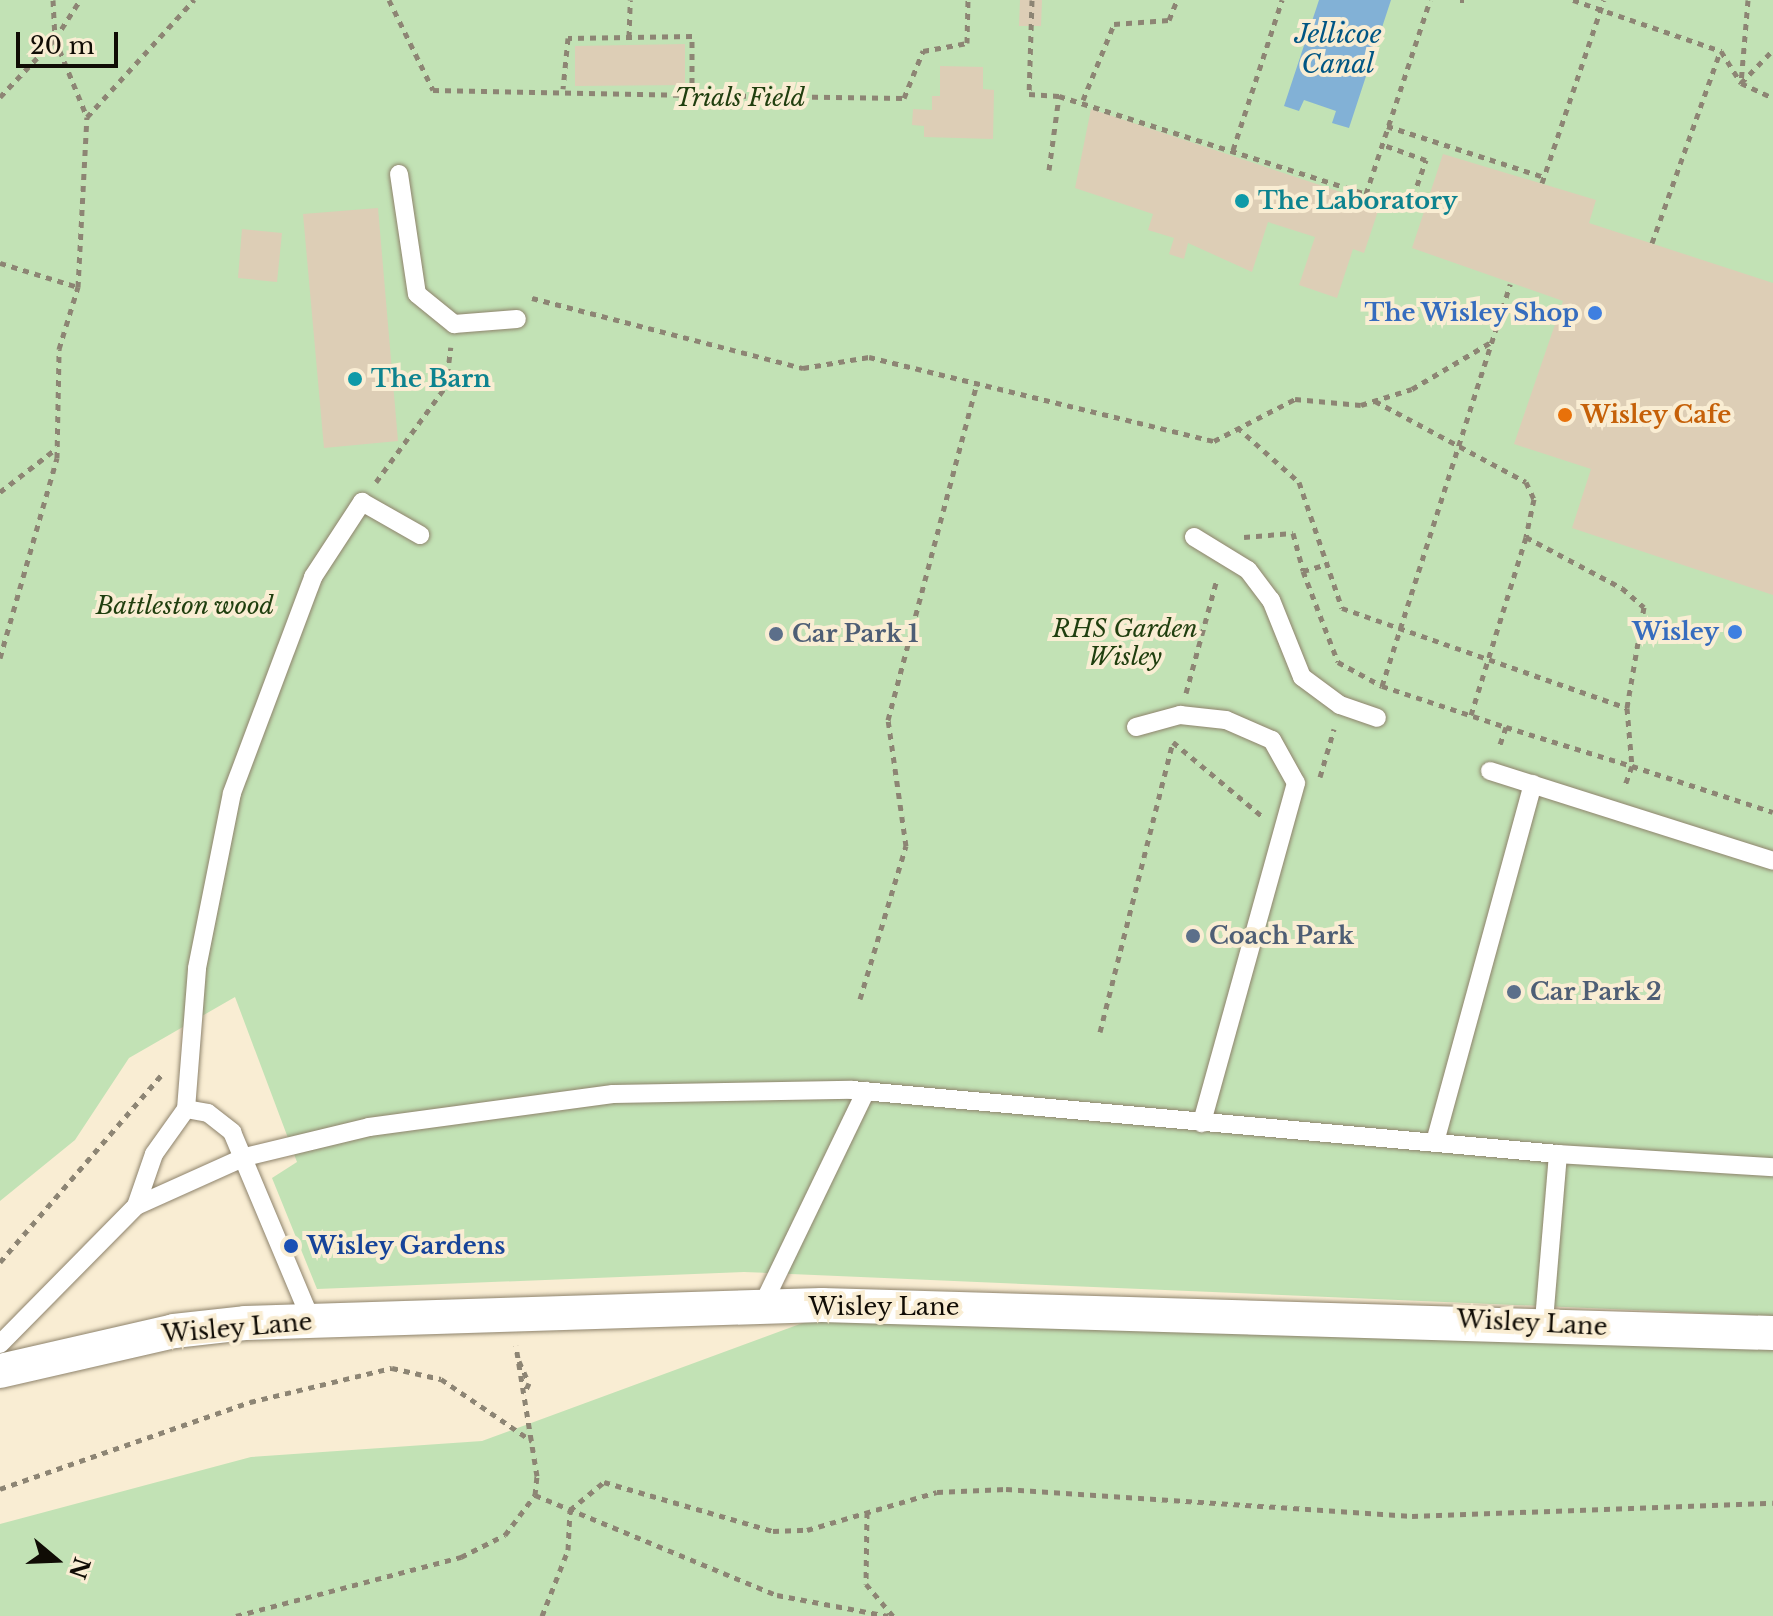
<!DOCTYPE html>
<html>
<head>
<meta charset="utf-8">
<style>
  body { margin:0 }
  #map { position:relative; width:1773px; height:1616px; overflow:hidden; background:#f9edd3; font-family:"Libre Baskerville",serif }
  div>[style] { position:absolute }
  .green>* { inset:0; background:#c2e2b5 }
  .water>* { inset:0; background:#82b1d6 }
  .building>* { inset:0; background:#ddceb6 }
  .path>* { height:5px; margin-top:-2.5px; transform-origin:0; background:repeating-linear-gradient(90deg,#8d8574 0 6px,transparent 0 12px) }
  .roads { filter:drop-shadow(0 0 2px #8e836c) drop-shadow(0 0 2px #8e836c) }
  .service>* { height:18px; margin:-9px; padding:0 9px; transform-origin:9px; border-radius:9px; background:#fff }
  .minor>* { height:34px; margin:-17px; padding:0 17px; transform-origin:17px; border-radius:17px; background:#fff }
  .dots>* { width:22px; height:22px; translate:-50% -50%; box-sizing:border-box; border:4px solid #f9edd3; border-radius:50% }
  span { translate:-50% -50%; white-space:nowrap; text-align:center; line-height:1.15; -webkit-text-stroke:8px #f9edd3; paint-order:stroke }
  .park-label { font-size:24px; color:#203f0f; font-style:italic }
  .culture-label { font-size:24px; color:#0d838f; font-weight:700 }
  .left { translate:0 -50%; text-align:left }
  .shop-label { font-size:24px; color:#366cbe; font-weight:700 }
  .right { translate:-100% -50%; text-align:right }
  .food-label { font-size:24px; color:#c56008; font-weight:700 }
  .service-label { font-size:24px; color:#4e5e75; font-weight:700 }
  .transit-label { font-size:24px; color:#164399; font-weight:700 }
  .street-label { font-size:24px; color:#100c05 }
  .water-label { font-size:26px; color:#005684; font-style:italic }
  .north { position:absolute; left:16px; top:1520px; width:80px; height:80px; -webkit-text-stroke:6px #f9edd3; paint-order:stroke; rotate:109deg; font-size:22px; font-weight:700; line-height:32px; text-align:center; color:#100c05 }
  .north::after { content:''; display:block; margin:auto; width:28px; height:36px; background:#100c05; clip-path:polygon(50% 0,100% 100%,50% 72%,0 100%) }
  .scale { position:absolute; left:16px; top:32px; width:102px; height:36px; box-sizing:border-box; border:4px solid #100c05; border-top:0; padding-left:10px; font-size:24px; line-height:28px; white-space:nowrap; color:#100c05; -webkit-text-stroke:6px #f9edd3; paint-order:stroke }
</style>
</head>
<body>
<div id="map">
  <div class="green">
    <div style="clip-path:polygon(0 0,1773px 0,1773px 1316px,744px 1272px,317px 1289px,272px 1178px,297px 1162px,235px 997px,129px 1058px,75px 1140px,0 1201px)"></div>
    <div style="clip-path:polygon(808px 1321px,1773px 1347px,1773px 1616px,0 1616px,0 1524px,251px 1457px,482px 1441px)"></div>
  </div>
  <div class="water">
    <div style="clip-path:polygon(1319px 0,1391px 0,1349px 128px,1332px 123px,1336px 111px,1304px 100px,1299px 111px,1284px 106px)"></div>
  </div>
  <div class="building">
    <div style="clip-path:polygon(1020px 0,1042px 0,1041px 26px,1019px 26px)"></div>
    <div style="clip-path:polygon(685px 44px,685px 85px,575px 86px,575px 46px)"></div>
    <div style="clip-path:polygon(940px 66px,983px 67px,983px 89px,994px 90px,993px 139px,924px 137px,924px 126px,912px 125px,913px 109px,932px 110px,932px 96px,940px 96px)"></div>
    <div style="clip-path:polygon(1091px 109px,1380px 205px,1364px 253px,1353px 249px,1337px 298px,1299px 285px,1315px 237px,1268px 222px,1252px 272px,1188px 243px,1184px 259px,1169px 254px,1174px 238px,1148px 230px,1153px 214px,1075px 188px)"></div>
    <div style="clip-path:polygon(1443px 154px,1596px 200px,1589px 223px,1773px 283px,1773px 595px,1572px 528px,1591px 469px,1514px 444px,1563px 301px,1412px 248px)"></div>
    <div style="clip-path:polygon(378px 208px,398px 441px,324px 448px,303px 214px)"></div>
    <div style="clip-path:polygon(242px 229px,282px 233px,277px 282px,238px 278px)"></div>
  </div>
  <div class="path">
    <div style="left:53px;top:0;width:39px;rotate:87deg"></div>
    <div style="left:55px;top:39px;width:84px;rotate:67.7deg"></div>
    <div style="left:389px;top:0;width:100px;rotate:63.9deg"></div>
    <div style="left:433px;top:90px;width:259px;rotate:1.1deg"></div>
    <div style="left:692px;top:95px;width:59px;rotate:-90deg"></div>
    <div style="left:692px;top:36px;width:124px;rotate:179.1deg"></div>
    <div style="left:568px;top:38px;width:51px;rotate:95.6deg"></div>
    <div style="left:1032px;top:0;width:94px;rotate:91.8deg"></div>
    <div style="left:1029px;top:94px;width:30px;rotate:4deg"></div>
    <div style="left:1460px;top:0;width:4px"></div>
    <div style="left:1573px;top:0;width:157px;rotate:19deg"></div>
    <div style="left:1721px;top:51px;width:38px;rotate:58deg"></div>
    <div style="left:1741px;top:83px;width:35px;rotate:25deg"></div>
    <div style="left:1748px;top:0;width:83px;rotate:94.8deg"></div>
    <div style="left:1741px;top:83px;width:46px;rotate:-45.9deg"></div>
    <div style="left:629px;top:37px;width:37px;rotate:-88deg"></div>
    <div style="left:692px;top:95px;width:212px;rotate:0.8deg"></div>
    <div style="left:904px;top:98px;width:51px;rotate:-68deg"></div>
    <div style="left:923px;top:51px;width:45px;rotate:-10.3deg"></div>
    <div style="left:967px;top:43px;width:43px;rotate:-88.7deg"></div>
    <div style="left:0;top:97px;width:80px;rotate:-46.5deg"></div>
    <div style="left:55px;top:39px;width:46px;rotate:-57.3deg"></div>
    <div style="left:1083px;top:100px;width:82px;rotate:-67.8deg"></div>
    <div style="left:1114px;top:24px;width:55px;rotate:-4.2deg"></div>
    <div style="left:1169px;top:20px;width:22px;rotate:-68deg"></div>
    <div style="left:1387px;top:126px;width:165px;rotate:18deg"></div>
    <div style="left:1233px;top:150px;width:158px;rotate:-71.9deg"></div>
    <div style="left:1049px;top:170px;width:75px;rotate:-82.3deg"></div>
    <div style="left:1059px;top:96px;width:322px;rotate:17.7deg"></div>
    <div style="left:1366px;top:194px;width:204px;rotate:-71.7deg"></div>
    <div style="left:1542px;top:183px;width:193px;rotate:-71.3deg"></div>
    <div style="left:1366px;top:194px;width:45px;rotate:18deg"></div>
    <div style="left:1409px;top:208px;width:51px;rotate:-70.5deg"></div>
    <div style="left:1426px;top:160px;width:48px;rotate:-160.4deg"></div>
    <div style="left:1652px;top:243px;width:203px;rotate:-70.4deg"></div>
    <div style="left:0;top:263px;width:82px;rotate:17.1deg"></div>
    <div style="left:532px;top:298px;width:280px;rotate:14.5deg"></div>
    <div style="left:803px;top:368px;width:67px;rotate:-9.5deg"></div>
    <div style="left:869px;top:357px;width:355px;rotate:13.7deg"></div>
    <div style="left:1214px;top:441px;width:91px;rotate:-27.4deg"></div>
    <div style="left:1295px;top:399px;width:66px;rotate:5.2deg"></div>
    <div style="left:1361px;top:405px;width:53px;rotate:-17.4deg"></div>
    <div style="left:1412px;top:389px;width:94px;rotate:-30.7deg"></div>
    <div style="left:1375px;top:401px;width:171px;rotate:28.2deg"></div>
    <div style="left:1526px;top:482px;width:19px;rotate:65deg"></div>
    <div style="left:1534px;top:499px;width:39px;rotate:102deg"></div>
    <div style="left:1526px;top:537px;width:109px;rotate:28deg"></div>
    <div style="left:1622px;top:588px;width:29px;rotate:41deg"></div>
    <div style="left:1644px;top:607px;width:102px;rotate:99.6deg"></div>
    <div style="left:1627px;top:708px;width:58px;rotate:85.1deg"></div>
    <div style="left:1632px;top:766px;width:148px;rotate:18.1deg"></div>
    <div style="left:1237px;top:427px;width:83px;rotate:41.6deg"></div>
    <div style="left:1299px;top:482px;width:133px;rotate:71.2deg"></div>
    <div style="left:1342px;top:608px;width:302px;rotate:19.3deg"></div>
    <div style="left:376px;top:482px;width:119px;rotate:-53.9deg"></div>
    <div style="left:446px;top:386px;width:39px;rotate:-83deg"></div>
    <div style="left:0;top:492px;width:72px;rotate:-37.7deg"></div>
    <div style="left:1244px;top:537px;width:49px;rotate:-4.7deg"></div>
    <div style="left:1293px;top:533px;width:39px;rotate:75deg"></div>
    <div style="left:1303px;top:571px;width:26px;rotate:-16deg"></div>
    <div style="left:1303px;top:571px;width:97px;rotate:69deg"></div>
    <div style="left:1338px;top:662px;width:50px;rotate:28.6deg"></div>
    <div style="left:1382px;top:686px;width:131px;rotate:18.3deg"></div>
    <div style="left:1506px;top:727px;width:21px;rotate:109deg"></div>
    <div style="left:0;top:658px;width:208px;rotate:-74.1deg"></div>
    <div style="left:57px;top:458px;width:109px;rotate:-88.9deg"></div>
    <div style="left:59px;top:349px;width:65px;rotate:-73deg"></div>
    <div style="left:78px;top:287px;width:170px;rotate:-87deg"></div>
    <div style="left:87px;top:117px;width:159px;rotate:-47.6deg"></div>
    <div style="left:1382px;top:686px;width:422px;rotate:-72.3deg"></div>
    <div style="left:1186px;top:693px;width:118px;rotate:-74.8deg"></div>
    <div style="left:1471px;top:715px;width:186px;rotate:-72.8deg"></div>
    <div style="left:1506px;top:727px;width:132px;rotate:17.2deg"></div>
    <div style="left:1632px;top:766px;width:23px;rotate:110deg"></div>
    <div style="left:1173px;top:742px;width:117px;rotate:39.8deg"></div>
    <div style="left:1320px;top:777px;width:50px;rotate:-73.7deg"></div>
    <div style="left:860px;top:999px;width:160px;rotate:-73.3deg"></div>
    <div style="left:906px;top:846px;width:127px;rotate:-98.1deg"></div>
    <div style="left:888px;top:720px;width:350px;rotate:-75.2deg"></div>
    <div style="left:1100px;top:1032px;width:300px;rotate:-75.9deg"></div>
    <div style="left:0;top:1262px;width:250px;rotate:-49.2deg"></div>
    <div style="left:519px;top:1361px;width:24px;rotate:66deg"></div>
    <div style="left:529px;top:1383px;width:12px;rotate:114deg"></div>
    <div style="left:0;top:1489px;width:265px;rotate:-19.2deg"></div>
    <div style="left:250px;top:1402px;width:146px;rotate:-13.5deg"></div>
    <div style="left:392px;top:1368px;width:50px;rotate:12.7deg"></div>
    <div style="left:441px;top:1379px;width:110px;rotate:34.3deg"></div>
    <div style="left:535px;top:1495px;width:262px;rotate:22.5deg"></div>
    <div style="left:777px;top:1595px;width:113px;rotate:10.7deg"></div>
    <div style="left:867px;top:1512px;width:72px;rotate:90.8deg"></div>
    <div style="left:866px;top:1584px;width:42px;rotate:49.8deg"></div>
    <div style="left:236px;top:1616px;width:233px;rotate:-14.7deg"></div>
    <div style="left:461px;top:1557px;width:49px;rotate:-26.6deg"></div>
    <div style="left:505px;top:1535px;width:50px;rotate:-53.1deg"></div>
    <div style="left:535px;top:1495px;width:19px;rotate:-84deg"></div>
    <div style="left:537px;top:1476px;width:132px;rotate:-99.2deg"></div>
    <div style="left:542px;top:1616px;width:71px;rotate:-68.5deg"></div>
    <div style="left:568px;top:1550px;width:40px;rotate:-87.1deg"></div>
    <div style="left:570px;top:1510px;width:44px;rotate:-39.5deg"></div>
    <div style="left:604px;top:1482px;width:176px;rotate:16.2deg"></div>
    <div style="left:773px;top:1531px;width:34px;rotate:-2deg"></div>
    <div style="left:807px;top:1530px;width:135px;rotate:-16.3deg"></div>
    <div style="left:937px;top:1492px;width:69px;rotate:-2.5deg"></div>
    <div style="left:1006px;top:1489px;width:407px;rotate:3.8deg"></div>
    <div style="left:1412px;top:1516px;width:361px;rotate:-2.1deg"></div>
  </div>
  <div class="roads">
    <div class="service">
      <div style="left:399px;top:174px;width:121px;rotate:81.5deg"></div>
      <div style="left:417px;top:294px;width:48px;rotate:39deg"></div>
      <div style="left:454px;top:324px;width:63px;rotate:-4.5deg"></div>
      <div style="left:1194px;top:537px;width:63px;rotate:31.4deg"></div>
      <div style="left:1248px;top:570px;width:38px;rotate:53deg"></div>
      <div style="left:1271px;top:600px;width:83px;rotate:68.1deg"></div>
      <div style="left:1302px;top:677px;width:47px;rotate:36.4deg"></div>
      <div style="left:1340px;top:705px;width:39px;rotate:19deg"></div>
      <div style="left:1136px;top:727px;width:46px;rotate:-15.3deg"></div>
      <div style="left:1180px;top:715px;width:46px;rotate:6.2deg"></div>
      <div style="left:1226px;top:720px;width:50px;rotate:23.5deg"></div>
      <div style="left:1272px;top:740px;width:49px;rotate:60.8deg"></div>
      <div style="left:1296px;top:783px;width:353px;rotate:105.5deg"></div>
      <div style="left:1490px;top:771px;width:297px;rotate:17.6deg"></div>
      <div style="left:186px;top:1109px;width:22px;rotate:10deg"></div>
      <div style="left:208px;top:1113px;width:31px;rotate:38deg"></div>
      <div style="left:232px;top:1132px;width:204px;rotate:67.2deg"></div>
      <div style="left:1435px;top:1142px;width:371px;rotate:-74.7deg"></div>
      <div style="left:1558px;top:1154px;width:215px;rotate:3.5deg"></div>
      <div style="left:136px;top:1206px;width:55px;rotate:-70.9deg"></div>
      <div style="left:154px;top:1154px;width:55px;rotate:-54.6deg"></div>
      <div style="left:186px;top:1109px;width:141px;rotate:-85.5deg"></div>
      <div style="left:197px;top:968px;width:178px;rotate:-78.7deg"></div>
      <div style="left:232px;top:793px;width:231px;rotate:-69.4deg"></div>
      <div style="left:313px;top:577px;width:90px;rotate:-56.8deg"></div>
      <div style="left:362px;top:502px;width:67px;rotate:29.6deg"></div>
      <div style="left:761px;top:1308px;width:241px;rotate:-64.2deg"></div>
      <div style="left:0;top:1344px;width:194px;rotate:-45.4deg"></div>
      <div style="left:136px;top:1206px;width:120px;rotate:-24.2deg"></div>
      <div style="left:245px;top:1157px;width:128px;rotate:-13.6deg"></div>
      <div style="left:369px;top:1127px;width:246px;rotate:-7.7deg"></div>
      <div style="left:613px;top:1094px;width:239px;rotate:-1deg"></div>
      <div style="left:852px;top:1090px;width:709px;rotate:5.18deg"></div>
      <div style="left:1558px;top:1154px;width:169px;rotate:94.8deg"></div>
    </div>
    <div class="minor">
      <div style="left:0;top:1371px;width:179px;rotate:-12.9deg"></div>
      <div style="left:174px;top:1331px;width:71px;rotate:-6.4deg"></div>
      <div style="left:245px;top:1323px;width:577px;rotate:-1.79deg"></div>
      <div style="left:822px;top:1305px;width:951px;rotate:1.69deg"></div>
    </div>
  </div>
  <div class="dots">
    <div style="left:1242px;top:201px;background:#0f9aa8"></div>
    <div style="left:1595px;top:313px;background:#3f7fe0"></div>
    <div style="left:355px;top:379px;background:#0f9aa8"></div>
    <div style="left:1565px;top:415px;background:#e8710a"></div>
    <div style="left:1735px;top:632px;background:#3f7fe0"></div>
    <div style="left:776px;top:634px;background:#5c6f8a"></div>
    <div style="left:1193px;top:936px;background:#5c6f8a"></div>
    <div style="left:1514px;top:992px;background:#5c6f8a"></div>
    <div style="left:291px;top:1246px;background:#1a4fb4"></div>
  </div>
  <div class="park-label">
    <span style="left:740px;top:98px">Trials Field</span>
    <span style="left:185px;top:606px">Battleston wood</span>
    <span style="left:1125px;top:643px">RHS Garden<br>Wisley</span>
  </div>
  <div class="culture-label">
    <span class="left" style="left:1258px;top:201px">The Laboratory</span>
    <span class="left" style="left:371px;top:379px">The Barn</span>
  </div>
  <div class="shop-label">
    <span class="right" style="left:1579px;top:313px">The Wisley Shop</span>
    <span class="right" style="left:1719px;top:632px">Wisley</span>
  </div>
  <div class="food-label">
    <span class="left" style="left:1581px;top:415px">Wisley Cafe</span>
  </div>
  <div class="service-label">
    <span class="left" style="left:792px;top:634px">Car Park 1</span>
    <span class="left" style="left:1209px;top:936px">Coach Park</span>
    <span class="left" style="left:1530px;top:992px">Car Park 2</span>
  </div>
  <div class="transit-label">
    <span class="left" style="left:307px;top:1246px">Wisley Gardens</span>
  </div>
  <div class="street-label">
    <span style="left:884px;top:1307px">Wisley Lane</span>
    <span style="left:1532px;top:1323px;rotate:3deg">Wisley Lane</span>
    <span style="left:237px;top:1328px;rotate:-5deg">Wisley Lane</span>
  </div>
  <div class="water-label">
    <span style="left:1338px;top:50px">Jellicoe<br>Canal</span>
  </div>
  <div class="north">N</div>
  <div class="scale">20 m</div>
</div>
</body>
</html>
